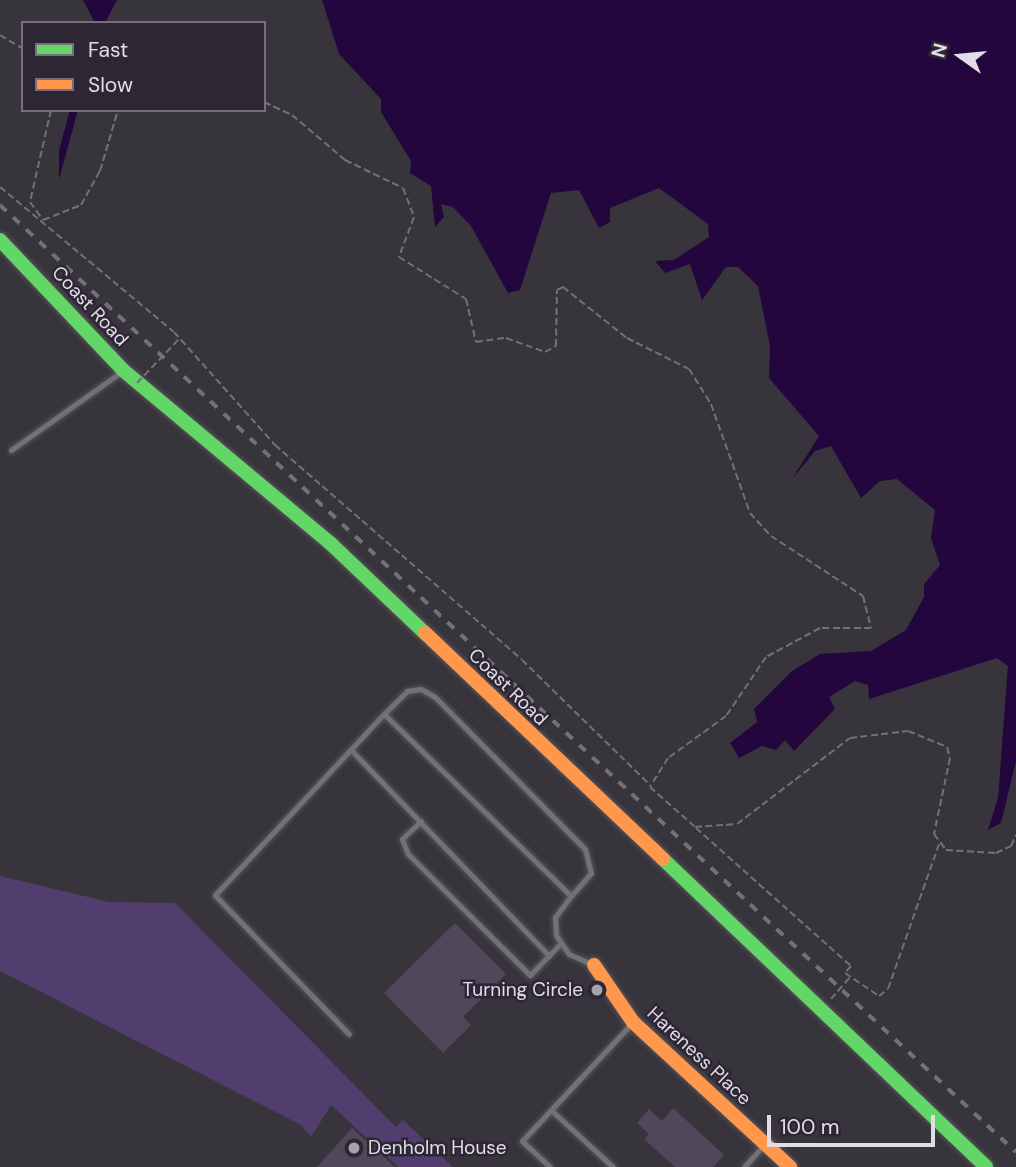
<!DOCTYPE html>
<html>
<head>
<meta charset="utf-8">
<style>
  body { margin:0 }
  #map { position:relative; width:1016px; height:1167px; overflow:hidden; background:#38343c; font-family:"DM Sans",sans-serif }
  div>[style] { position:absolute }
  .green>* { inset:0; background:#523e6e }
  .water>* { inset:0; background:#23063d }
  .building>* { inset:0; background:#50485a }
  .path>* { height:2px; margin-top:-1px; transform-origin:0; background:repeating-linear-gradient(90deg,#737076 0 7px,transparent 0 10.5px) }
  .roads { filter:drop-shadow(0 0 2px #56535a) drop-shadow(0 0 2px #56535a) }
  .lane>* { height:5px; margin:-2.5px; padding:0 2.5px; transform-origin:2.5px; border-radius:2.5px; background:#737076 }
  .fast>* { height:14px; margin:-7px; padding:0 7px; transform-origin:7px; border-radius:7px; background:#63d668 }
  .slow>* { height:14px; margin:-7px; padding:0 7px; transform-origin:7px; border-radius:7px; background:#ff974d }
  .rail>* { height:3.5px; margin-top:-1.75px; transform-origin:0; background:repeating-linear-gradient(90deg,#747077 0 9px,transparent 0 18px) }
  .path-bridge>* { height:2px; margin-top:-1px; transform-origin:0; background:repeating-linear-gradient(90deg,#737076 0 7px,transparent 0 10.5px) }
  .dots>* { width:19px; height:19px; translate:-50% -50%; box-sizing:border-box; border:4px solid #2d2735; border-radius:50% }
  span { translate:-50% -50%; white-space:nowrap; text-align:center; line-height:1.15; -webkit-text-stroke:5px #2d2735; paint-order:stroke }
  .street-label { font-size:19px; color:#e0dde6 }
  .poi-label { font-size:19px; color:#e0dde6 }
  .right { translate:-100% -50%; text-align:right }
  .left { translate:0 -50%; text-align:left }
  .legend { position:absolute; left:21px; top:21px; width:245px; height:91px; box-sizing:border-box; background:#2d2735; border:2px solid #75707c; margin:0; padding:9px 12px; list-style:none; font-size:21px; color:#e0dde6 }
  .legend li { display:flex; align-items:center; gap:14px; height:35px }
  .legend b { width:35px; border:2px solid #75707c }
  .north { position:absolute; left:925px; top:21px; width:70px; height:70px; -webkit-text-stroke:5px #2d2735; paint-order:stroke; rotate:285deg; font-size:19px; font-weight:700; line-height:28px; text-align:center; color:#e0dde6 }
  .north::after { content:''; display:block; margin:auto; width:24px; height:32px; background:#e0dde6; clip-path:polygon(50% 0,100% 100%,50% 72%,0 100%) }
  .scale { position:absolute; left:767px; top:1115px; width:168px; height:32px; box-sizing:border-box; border:4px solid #e0dde6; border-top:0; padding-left:9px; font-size:21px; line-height:24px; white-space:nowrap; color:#e0dde6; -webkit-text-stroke:5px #2d2735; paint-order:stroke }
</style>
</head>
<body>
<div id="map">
  <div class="green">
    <div style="clip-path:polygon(0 876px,109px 902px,175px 903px,396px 1127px,403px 1120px,453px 1167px,398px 1167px,331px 1105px,311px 1137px,301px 1125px,0 971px)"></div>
  </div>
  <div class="water">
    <div style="clip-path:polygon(83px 0,117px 0,105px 23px,95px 23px)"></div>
    <div style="clip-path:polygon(322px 0,1016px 0,1016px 761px,1001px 823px,988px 830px,998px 798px,1008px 666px,997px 658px,869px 699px,868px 685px,855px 681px,829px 697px,835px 709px,794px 751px,785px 740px,776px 750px,762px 746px,739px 758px,730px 743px,757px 722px,754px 709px,792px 671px,820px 654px,871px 651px,906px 630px,924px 597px,924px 584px,940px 565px,931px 538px,935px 510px,897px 479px,880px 481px,861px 498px,831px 446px,815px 451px,792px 479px,819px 436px,769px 378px,770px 346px,758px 286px,738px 267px,726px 267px,702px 300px,690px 264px,665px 273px,655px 261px,674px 260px,709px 237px,708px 224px,659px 188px,610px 208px,610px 222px,599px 228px,579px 190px,551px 193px,520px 290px,508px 293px,471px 226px,453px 207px,441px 204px,444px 217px,435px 227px,431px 186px,410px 173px,411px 161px,381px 112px,381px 99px,339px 54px)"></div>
    <div style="clip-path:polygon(70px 110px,78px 110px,59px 179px,59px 150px)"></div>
  </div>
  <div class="building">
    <div style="clip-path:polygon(455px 923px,506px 974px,463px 1017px,471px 1025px,443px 1053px,384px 993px)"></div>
    <div style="clip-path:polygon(673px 1108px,724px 1155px,713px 1167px,675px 1167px,644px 1139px,649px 1134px,637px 1123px,649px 1109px,662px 1121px)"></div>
    <div style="clip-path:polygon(352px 1128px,395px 1167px,317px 1167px)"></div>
  </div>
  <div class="path">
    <div style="left:0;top:35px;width:27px;rotate:31deg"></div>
    <div style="left:264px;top:102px;width:31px;rotate:25deg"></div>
    <div style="left:292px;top:115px;width:70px;rotate:40.3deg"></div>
    <div style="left:345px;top:160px;width:64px;rotate:25.8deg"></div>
    <div style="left:403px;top:188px;width:31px;rotate:69deg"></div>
    <div style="left:414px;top:217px;width:43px;rotate:110.6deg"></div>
    <div style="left:399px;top:257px;width:79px;rotate:32.1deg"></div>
    <div style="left:466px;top:299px;width:44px;rotate:76.9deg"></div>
    <div style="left:476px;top:342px;width:30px;rotate:-8deg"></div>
    <div style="left:506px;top:338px;width:41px;rotate:19.7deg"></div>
    <div style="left:545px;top:352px;width:13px;rotate:-29deg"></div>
    <div style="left:556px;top:346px;width:56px;rotate:-89deg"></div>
    <div style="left:557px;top:290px;width:7px;rotate:-27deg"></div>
    <div style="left:563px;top:287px;width:82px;rotate:38.6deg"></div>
    <div style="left:627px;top:338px;width:69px;rotate:26.6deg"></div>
    <div style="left:689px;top:369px;width:41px;rotate:57.8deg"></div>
    <div style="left:711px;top:404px;width:116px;rotate:70.3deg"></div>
    <div style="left:750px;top:513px;width:31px;rotate:48deg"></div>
    <div style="left:771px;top:536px;width:110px;rotate:33.1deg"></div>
    <div style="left:863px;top:596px;width:33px;rotate:76deg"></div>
    <div style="left:871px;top:628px;width:51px;rotate:180deg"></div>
    <div style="left:820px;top:628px;width:61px;rotate:151.8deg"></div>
    <div style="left:766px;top:657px;width:71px;rotate:124.1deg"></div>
    <div style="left:726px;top:716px;width:72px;rotate:144.1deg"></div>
    <div style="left:668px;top:758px;width:34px;rotate:122deg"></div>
    <div style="left:650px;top:787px;width:60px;rotate:41.6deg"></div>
    <div style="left:695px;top:827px;width:42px;rotate:-4.1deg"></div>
    <div style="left:737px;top:824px;width:142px;rotate:-37.3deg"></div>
    <div style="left:850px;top:738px;width:58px;rotate:-6.9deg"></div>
    <div style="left:908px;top:731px;width:42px;rotate:22.3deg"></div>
    <div style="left:947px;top:747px;width:11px;rotate:75deg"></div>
    <div style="left:950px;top:758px;width:78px;rotate:101.9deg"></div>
    <div style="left:934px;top:834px;width:20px;rotate:53deg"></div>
    <div style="left:946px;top:850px;width:50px;rotate:3.4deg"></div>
    <div style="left:996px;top:853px;width:17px;rotate:-25deg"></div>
    <div style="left:1011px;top:846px;width:12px;rotate:-66deg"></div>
    <div style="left:51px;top:110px;width:94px;rotate:102.9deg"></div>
    <div style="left:30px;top:202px;width:22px;rotate:54deg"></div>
    <div style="left:43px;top:220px;width:41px;rotate:-21.5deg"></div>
    <div style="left:81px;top:205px;width:39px;rotate:-61deg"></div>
    <div style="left:100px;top:171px;width:64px;rotate:-73.6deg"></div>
    <div style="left:0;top:187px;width:226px;rotate:39.8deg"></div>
    <div style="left:174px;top:332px;width:152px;rotate:48.2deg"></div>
    <div style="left:275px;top:445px;width:327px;rotate:41deg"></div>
    <div style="left:522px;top:660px;width:176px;rotate:44.3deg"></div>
    <div style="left:696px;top:828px;width:208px;rotate:41.7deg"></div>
    <div style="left:851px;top:966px;width:9px;rotate:131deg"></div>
    <div style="left:845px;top:973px;width:41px;rotate:34.1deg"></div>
    <div style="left:879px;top:996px;width:11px;rotate:-38deg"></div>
    <div style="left:888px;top:989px;width:154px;rotate:-70.6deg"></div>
    <div style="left:831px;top:999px;width:29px;rotate:-49deg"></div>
  </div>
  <div class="roads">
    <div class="lane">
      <div style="left:11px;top:450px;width:135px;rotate:-35.3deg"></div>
      <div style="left:384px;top:714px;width:33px;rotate:-45deg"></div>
      <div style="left:407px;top:691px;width:14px;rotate:-8deg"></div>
      <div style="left:421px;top:689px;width:16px;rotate:30deg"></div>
      <div style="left:435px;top:697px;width:214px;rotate:45.4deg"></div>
      <div style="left:585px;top:849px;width:25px;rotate:76deg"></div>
      <div style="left:591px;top:873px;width:30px;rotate:131deg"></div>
      <div style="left:352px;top:751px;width:284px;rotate:46.1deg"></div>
      <div style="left:421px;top:821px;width:26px;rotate:137deg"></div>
      <div style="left:402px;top:839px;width:16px;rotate:68deg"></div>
      <div style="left:408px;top:854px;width:172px;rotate:44.8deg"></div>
      <div style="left:530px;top:975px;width:43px;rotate:-45.9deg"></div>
      <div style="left:349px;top:1034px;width:193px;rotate:-134deg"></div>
      <div style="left:215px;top:895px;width:248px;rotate:-47deg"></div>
      <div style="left:384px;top:714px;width:261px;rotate:44.2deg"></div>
      <div style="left:571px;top:896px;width:26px;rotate:127deg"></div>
      <div style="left:555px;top:917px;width:18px;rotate:87deg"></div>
      <div style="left:556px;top:935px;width:23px;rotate:56deg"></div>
      <div style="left:569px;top:954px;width:27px;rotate:24deg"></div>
      <div style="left:551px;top:1110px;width:84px;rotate:42.6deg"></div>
      <div style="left:550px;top:1167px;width:38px;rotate:-137deg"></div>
      <div style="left:522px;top:1141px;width:163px;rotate:-47deg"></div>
      <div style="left:744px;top:1167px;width:28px;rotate:-48deg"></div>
    </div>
    <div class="fast">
      <div style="left:0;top:240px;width:179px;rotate:46.6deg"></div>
      <div style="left:123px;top:370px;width:270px;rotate:39.9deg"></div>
      <div style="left:330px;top:543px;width:131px;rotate:43.5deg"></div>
      <div style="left:663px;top:859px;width:446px;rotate:43.6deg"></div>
    </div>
    <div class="slow">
      <div style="left:425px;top:633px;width:328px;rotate:43.5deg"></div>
      <div style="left:594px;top:965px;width:69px;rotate:55.6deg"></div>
      <div style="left:633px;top:1022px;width:214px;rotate:42.7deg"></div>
    </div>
  </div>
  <div class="rail">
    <div style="left:0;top:205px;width:1389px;rotate:42.99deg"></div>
  </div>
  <div class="path-bridge">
    <div style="left:137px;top:383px;width:62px;rotate:-46.3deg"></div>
  </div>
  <div class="dots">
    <div style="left:597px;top:990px;background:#a5a2aa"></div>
    <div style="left:354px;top:1148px;background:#a5a2aa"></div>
  </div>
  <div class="street-label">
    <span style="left:90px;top:306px;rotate:47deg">Coast Road</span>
    <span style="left:508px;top:687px;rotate:44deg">Coast Road</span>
    <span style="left:699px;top:1056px;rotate:43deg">Hareness Place</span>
  </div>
  <div class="poi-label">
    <span class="right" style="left:583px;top:990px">Turning Circle</span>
    <span class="left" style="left:368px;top:1148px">Denholm House</span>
  </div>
  <ul class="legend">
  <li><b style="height:9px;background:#63d668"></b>Fast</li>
  <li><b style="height:9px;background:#ff974d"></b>Slow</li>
  </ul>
  <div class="north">N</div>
  <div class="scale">100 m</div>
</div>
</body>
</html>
